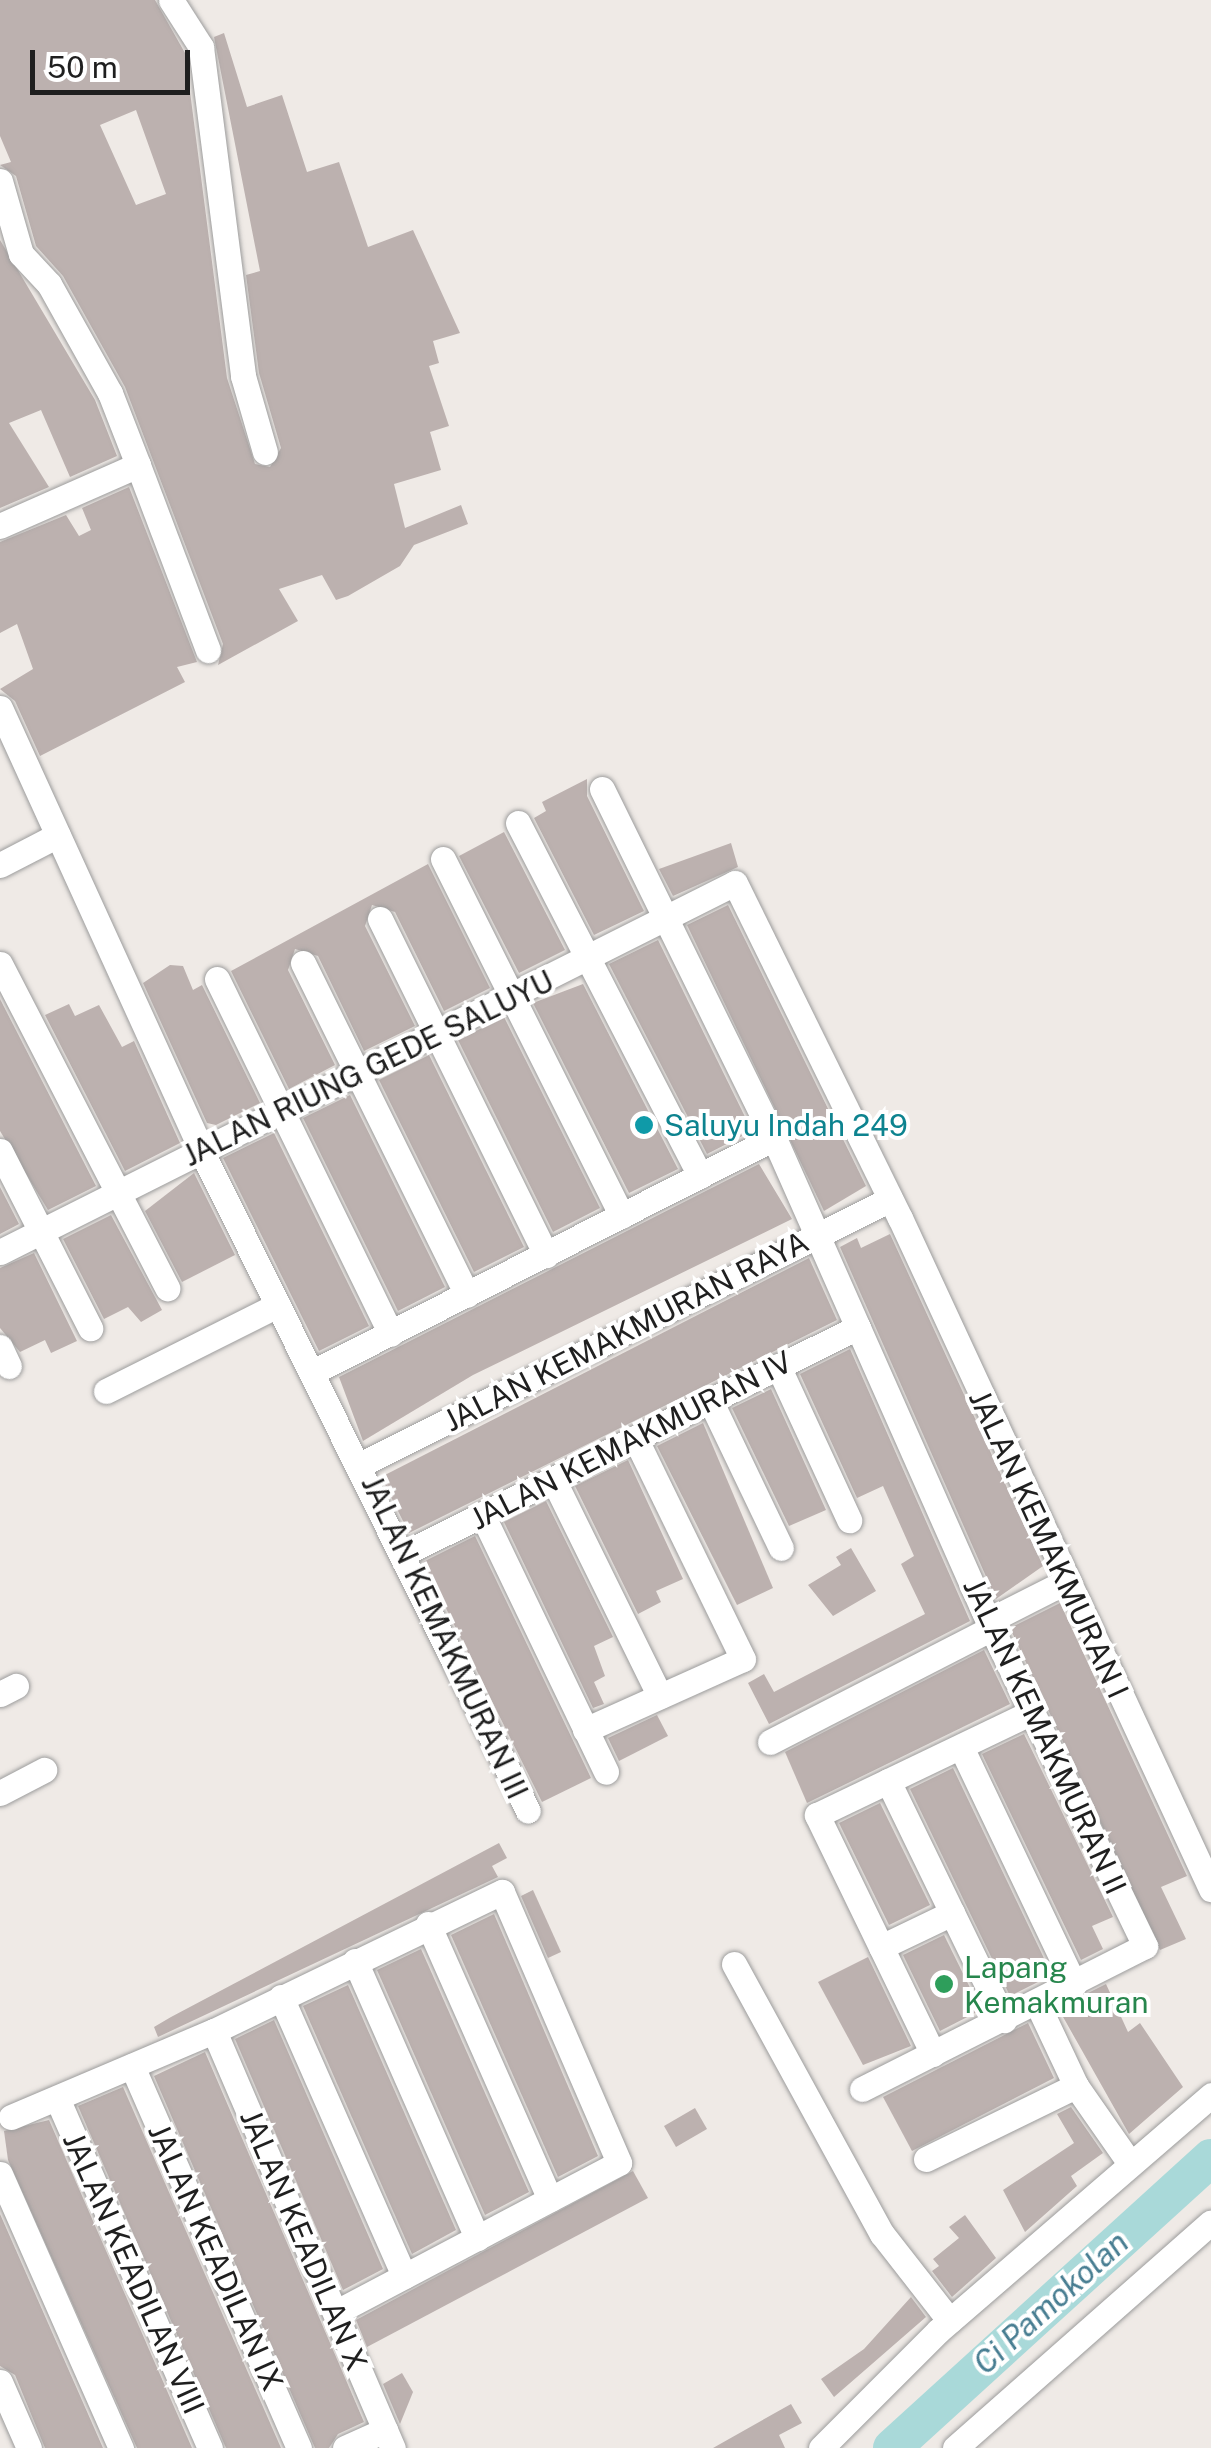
<!DOCTYPE html>
<html>
<head>
<meta charset="utf-8">
<style>
  body { margin:0 }
  #map { position:relative; width:1211px; height:2448px; overflow:hidden; background:#efeae6; font-family:"Public Sans",sans-serif }
  div>[style] { position:absolute }
  .river>* { height:38px; margin:-19px; padding:0 19px; transform-origin:19px; border-radius:19px; background:#a9d9d9 }
  .building>* { inset:0; background:#bcb1af }
  .roads { filter:drop-shadow(0 0 2px #9c9c9c) drop-shadow(0 0 2px #9c9c9c) }
  .minor>* { height:25px; margin:-12.5px; padding:0 12.5px; transform-origin:12.5px; border-radius:12.5px; background:#fff }
  .dots>* { width:28px; height:28px; translate:-50% -50%; box-sizing:border-box; border:5px solid #fff; border-radius:50% }
  span { translate:-50% -50%; white-space:nowrap; text-align:center; line-height:1.15; -webkit-text-stroke:8px #fff; paint-order:stroke }
  .street-label { font-size:30px; color:#1f1f1f }
  .culture-label { font-size:30px; color:#0d838f }
  .left { translate:0 -50%; text-align:left }
  .leisure-label { font-size:30px; color:#27864d }
  .water-label { font-size:32px; color:#477d91; font-style:italic }
  .scale { position:absolute; left:30px; top:50px; width:160px; height:45px; box-sizing:border-box; border:5px solid #1f1f1f; border-top:0; padding-left:12px; font-size:30px; line-height:35px; white-space:nowrap; color:#1f1f1f; -webkit-text-stroke:8px #fff; paint-order:stroke }
</style>
</head>
<body>
<div id="map">
  <div class="river">
    <div style="left:892px;top:2448px;width:431px;rotate:-42.3deg"></div>
  </div>
  <div class="building">
    <div style="clip-path:polygon(evenodd,0 0,155px 0,185px 53px,227px 378px,255px 464px,270px 467px,281px 448px,259px 373px,246px 275px,260px 271px,214px 37px,224px 33px,247px 107px,282px 95px,307px 172px,339px 162px,368px 247px,413px 230px,460px 333px,433px 341px,439px 363px,429px 366px,449px 426px,430px 432px,441px 470px,394px 484px,405px 528px,461px 505px,468px 524px,414px 545px,400px 566px,348px 596px,336px 600px,322px 575px,279px 589px,298px 621px,218px 665px,223px 644px,125px 387px,63px 276px,36px 246px,16px 176px,0 165px,11px 162px,0 136px,0 0,136px 110px,166px 194px,136px 205px,100px 125px,136px 110px)"></div>
    <div style="clip-path:polygon(0 240px,95px 400px,117px 456px,70px 477px,41px 410px,9px 423px,49px 487px,0 508px)"></div>
    <div style="clip-path:polygon(129px 487px,197px 662px,177px 667px,185px 682px,40px 756px,15px 701px,0 689px,33px 669px,17px 624px,0 633px,0 542px,66px 515px,79px 536px,91px 530px,82px 508px)"></div>
    <div style="clip-path:polygon(587px 779px,587px 796px,644px 911px,594px 935px,534px 818px,546px 811px,542px 802px)"></div>
    <div style="clip-path:polygon(504px 832px,565px 950px,519px 973px,459px 856px)"></div>
    <div style="clip-path:polygon(731px 843px,738px 867px,673px 896px,659px 869px)"></div>
    <div style="clip-path:polygon(428px 864px,490px 988px,444px 1011px,395px 912px,372px 905px,365px 926px,415px 1026px,364px 1051px,318px 956px,295px 949px,288px 970px,335px 1065px,289px 1089px,231px 971px)"></div>
    <div style="clip-path:polygon(728px 905px,866px 1186px,824px 1211px,687px 925px)"></div>
    <div style="clip-path:polygon(658px 940px,752px 1131px,707px 1154px,609px 964px)"></div>
    <div style="clip-path:polygon(170px 965px,183px 966px,193px 990px,202px 985px,260px 1103px,216px 1125px,207px 1123px,143px 983px)"></div>
    <div style="clip-path:polygon(583px 984px,678px 1169px,629px 1193px,533px 1003px)"></div>
    <div style="clip-path:polygon(0 999px,96px 1186px,48px 1210px,0 1131px)"></div>
    <div style="clip-path:polygon(69px 1004px,75px 1016px,99px 1005px,122px 1047px,134px 1041px,180px 1143px,125px 1171px,45px 1015px)"></div>
    <div style="clip-path:polygon(504px 1017px,600px 1208px,553px 1232px,458px 1040px)"></div>
    <div style="clip-path:polygon(429px 1055px,524px 1247px,474px 1272px,379px 1080px)"></div>
    <div style="clip-path:polygon(350px 1095px,445px 1287px,398px 1311px,303px 1118px)"></div>
    <div style="clip-path:polygon(274px 1133px,369px 1326px,319px 1351px,223px 1158px)"></div>
    <div style="clip-path:polygon(759px 1164px,792px 1219px,473px 1375px,363px 1441px,339px 1377px)"></div>
    <div style="clip-path:polygon(194px 1173px,235px 1255px,182px 1282px,145px 1211px)"></div>
    <div style="clip-path:polygon(0 1187px,19px 1224px,0 1234px)"></div>
    <div style="clip-path:polygon(111px 1215px,162px 1310px,141px 1322px,128px 1307px,104px 1319px,63px 1239px)"></div>
    <div style="clip-path:polygon(890px 1234px,1043px 1566px,996px 1599px,840px 1247px,857px 1238px,861px 1248px)"></div>
    <div style="clip-path:polygon(34px 1253px,77px 1341px,51px 1353px,45px 1340px,20px 1352px,0 1328px,0 1268px)"></div>
    <div style="clip-path:polygon(809px 1258px,837px 1320px,409px 1533px,381px 1477px)"></div>
    <div style="clip-path:polygon(850px 1349px,970px 1621px,769px 1724px,748px 1683px,764px 1674px,774px 1692px,925px 1614px,901px 1564px,914px 1556px,883px 1486px,857px 1498px,800px 1374px)"></div>
    <div style="clip-path:polygon(771px 1389px,826px 1510px,789px 1526px,732px 1408px)"></div>
    <div style="clip-path:polygon(703px 1423px,773px 1588px,737px 1605px,657px 1446px)"></div>
    <div style="clip-path:polygon(628px 1460px,683px 1579px,656px 1591px,661px 1602px,638px 1614px,575px 1486px)"></div>
    <div style="clip-path:polygon(546px 1501px,613px 1637px,594px 1646px,605px 1676px,594px 1682px,604px 1704px,593px 1708px,504px 1522px)"></div>
    <div style="clip-path:polygon(475px 1536px,591px 1778px,542px 1802px,423px 1562px)"></div>
    <div style="clip-path:polygon(851px 1548px,876px 1591px,833px 1616px,808px 1585px,841px 1565px,836px 1557px)"></div>
    <div style="clip-path:polygon(1060px 1603px,1187px 1876px,1161px 1887px,1186px 1939px,1160px 1950px,1010px 1628px)"></div>
    <div style="clip-path:polygon(984px 1650px,1010px 1704px,807px 1803px,785px 1752px)"></div>
    <div style="clip-path:polygon(657px 1715px,668px 1736px,619px 1761px,608px 1738px)"></div>
    <div style="clip-path:polygon(1024px 1734px,1113px 1917px,1092px 1926px,1103px 1949px,1081px 1960px,982px 1754px)"></div>
    <div style="clip-path:polygon(953px 1768px,1052px 1975px,1010px 1996px,910px 1789px)"></div>
    <div style="clip-path:polygon(880px 1803px,930px 1905px,889px 1925px,839px 1823px)"></div>
    <div style="clip-path:polygon(499px 1843px,507px 1858px,492px 1866px,498px 1877px,158px 2037px,154px 2027px,171px 2017px)"></div>
    <div style="clip-path:polygon(533px 1890px,561px 1952px,548px 1958px,521px 1896px)"></div>
    <div style="clip-path:polygon(494px 1914px,598px 2156px,558px 2177px,451px 1935px)"></div>
    <div style="clip-path:polygon(944px 1935px,981px 2010px,940px 2031px,903px 1955px)"></div>
    <div style="clip-path:polygon(421px 1949px,529px 2192px,485px 2215px,377px 1970px)"></div>
    <div style="clip-path:polygon(868px 1957px,911px 2046px,863px 2065px,818px 1982px)"></div>
    <div style="clip-path:polygon(1106px 1984px,1128px 2032px,1140px 2023px,1183px 2087px,1129px 2134px,1058px 2008px)"></div>
    <div style="clip-path:polygon(348px 1985px,456px 2230px,412px 2254px,303px 2006px)"></div>
    <div style="clip-path:polygon(274px 2020px,383px 2269px,343px 2290px,235px 2039px)"></div>
    <div style="clip-path:polygon(1028px 2023px,1054px 2078px,912px 2151px,883px 2097px)"></div>
    <div style="clip-path:polygon(205px 2052px,364px 2422px,338px 2434px,329px 2448px,315px 2448px,154px 2076px)"></div>
    <div style="clip-path:polygon(123px 2087px,281px 2448px,226px 2448px,78px 2106px)"></div>
    <div style="clip-path:polygon(1071px 2107px,1103px 2153px,1071px 2176px,1077px 2186px,1025px 2232px,1003px 2190px,1074px 2143px,1057px 2114px)"></div>
    <div style="clip-path:polygon(695px 2108px,707px 2129px,676px 2147px,664px 2126px)"></div>
    <div style="clip-path:polygon(49px 2120px,192px 2448px,137px 2448px,8px 2160px,4px 2131px)"></div>
    <div style="clip-path:polygon(633px 2171px,648px 2198px,367px 2347px,356px 2320px)"></div>
    <div style="clip-path:polygon(0 2214px,103px 2448px,45px 2448px,15px 2375px,0 2366px)"></div>
    <div style="clip-path:polygon(965px 2215px,996px 2258px,952px 2297px,932px 2271px,939px 2266px,933px 2259px,959px 2238px,949px 2227px)"></div>
    <div style="clip-path:polygon(911px 2297px,926px 2317px,834px 2397px,821px 2379px,864px 2349px)"></div>
    <div style="clip-path:polygon(402px 2373px,413px 2392px,400px 2424px,383px 2384px)"></div>
    <div style="clip-path:polygon(791px 2404px,802px 2423px,779px 2435px,785px 2448px,713px 2448px)"></div>
  </div>
  <div class="roads">
    <div class="minor">
      <div style="left:171px;top:0;width:56px;rotate:57.4deg"></div>
      <div style="left:201px;top:47px;width:332px;rotate:82.7deg"></div>
      <div style="left:243px;top:376px;width:79px;rotate:73.9deg"></div>
      <div style="left:0;top:181px;width:76px;rotate:74deg"></div>
      <div style="left:21px;top:254px;width:41px;rotate:47deg"></div>
      <div style="left:49px;top:284px;width:125px;rotate:60.8deg"></div>
      <div style="left:110px;top:393px;width:77px;rotate:68.7deg"></div>
      <div style="left:138px;top:465px;width:151px;rotate:156.2deg"></div>
      <div style="left:138px;top:465px;width:198px;rotate:69.3deg"></div>
      <div style="left:0;top:708px;width:486px;rotate:65.5deg"></div>
      <div style="left:201px;top:1150px;width:737px;rotate:63.68deg"></div>
      <div style="left:602px;top:789px;width:389px;rotate:63.8deg"></div>
      <div style="left:774px;top:1138px;width:528px;rotate:66.1deg"></div>
      <div style="left:988px;top:1621px;width:361px;rotate:64.2deg"></div>
      <div style="left:1145px;top:1946px;width:317px;rotate:153.2deg"></div>
      <div style="left:518px;top:823px;width:397px;rotate:62.7deg"></div>
      <div style="left:443px;top:859px;width:399px;rotate:63.4deg"></div>
      <div style="left:0;top:865px;width:65px;rotate:-27.3deg"></div>
      <div style="left:380px;top:919px;width:375px;rotate:63.7deg"></div>
      <div style="left:303px;top:963px;width:370px;rotate:63.7deg"></div>
      <div style="left:0;top:964px;width:365px;rotate:62.7deg"></div>
      <div style="left:217px;top:979px;width:395px;rotate:63.9deg"></div>
      <div style="left:0;top:1151px;width:199px;rotate:63deg"></div>
      <div style="left:0;top:1252px;width:822px;rotate:-26.66deg"></div>
      <div style="left:735px;top:883px;width:373px;rotate:63.8deg"></div>
      <div style="left:900px;top:1218px;width:740px;rotate:65.13deg"></div>
      <div style="left:0;top:1347px;width:21px;rotate:65deg"></div>
      <div style="left:778px;top:1366px;width:170px;rotate:65.2deg"></div>
      <div style="left:313px;top:1372px;width:517px;rotate:-26.91deg"></div>
      <div style="left:106px;top:1391px;width:192px;rotate:-26.6deg"></div>
      <div style="left:710px;top:1400px;width:164px;rotate:64.4deg"></div>
      <div style="left:362px;top:1464px;width:591px;rotate:-26.65deg"></div>
      <div style="left:553px;top:1479px;width:242px;rotate:63.8deg"></div>
      <div style="left:482px;top:1514px;width:286px;rotate:64.3deg"></div>
      <div style="left:405px;top:1553px;width:506px;rotate:-26.51deg"></div>
      <div style="left:988px;top:1621px;width:86px;rotate:-26.9deg"></div>
      <div style="left:0;top:1694px;width:18px;rotate:-27deg"></div>
      <div style="left:585px;top:1730px;width:173px;rotate:-24.2deg"></div>
      <div style="left:743px;top:1659px;width:246px;rotate:-116deg"></div>
      <div style="left:770px;top:1742px;width:250px;rotate:-27.2deg"></div>
      <div style="left:961px;top:1747px;width:263px;rotate:64.5deg"></div>
      <div style="left:888px;top:1781px;width:266px;rotate:64.1deg"></div>
      <div style="left:0;top:1793px;width:50px;rotate:-27.6deg"></div>
      <div style="left:428px;top:1924px;width:301px;rotate:66.1deg"></div>
      <div style="left:881px;top:1947px;width:79px;rotate:-25.6deg"></div>
      <div style="left:355px;top:1961px;width:303px;rotate:66.2deg"></div>
      <div style="left:734px;top:1964px;width:308px;rotate:61.3deg"></div>
      <div style="left:882px;top:2234px;width:110px;rotate:52deg"></div>
      <div style="left:281px;top:1997px;width:305px;rotate:66.2deg"></div>
      <div style="left:1037px;top:2003px;width:92px;rotate:64.8deg"></div>
      <div style="left:1076px;top:2086px;width:93px;rotate:55.1deg"></div>
      <div style="left:214px;top:2031px;width:454px;rotate:66.8deg"></div>
      <div style="left:933px;top:2054px;width:266px;rotate:-115.9deg"></div>
      <div style="left:817px;top:1815px;width:238px;rotate:-25.6deg"></div>
      <div style="left:132px;top:2066px;width:417px;rotate:66.4deg"></div>
      <div style="left:57px;top:2098px;width:382px;rotate:66.4deg"></div>
      <div style="left:11px;top:2117px;width:220px;rotate:-23deg"></div>
      <div style="left:214px;top:2031px;width:320px;rotate:-25.8deg"></div>
      <div style="left:502px;top:1892px;width:295px;rotate:66.6deg"></div>
      <div style="left:619px;top:2163px;width:320px;rotate:152.2deg"></div>
      <div style="left:926px;top:2159px;width:167px;rotate:-26deg"></div>
      <div style="left:0;top:2174px;width:300px;rotate:66.2deg"></div>
      <div style="left:0;top:2382px;width:72px;rotate:66.3deg"></div>
      <div style="left:345px;top:2448px;width:44px;rotate:-24.2deg"></div>
      <div style="left:821px;top:2448px;width:165px;rotate:-45deg"></div>
      <div style="left:938px;top:2331px;width:361px;rotate:-40.8deg"></div>
      <div style="left:955px;top:2448px;width:341px;rotate:-41.4deg"></div>
    </div>
  </div>
  <div class="dots">
    <div style="left:644px;top:1125px;background:#0f9aa8"></div>
    <div style="left:944px;top:1984px;background:#2e9e5b"></div>
  </div>
  <div class="street-label">
    <span style="left:368px;top:1068px;rotate:-26deg">JALAN RIUNG GEDE SALUYU</span>
    <span style="left:626px;top:1331px;rotate:-27deg">JALAN KEMAKMURAN RAYA</span>
    <span style="left:631px;top:1440px;rotate:-27deg">JALAN KEMAKMURAN IV</span>
    <span style="left:1049px;top:1544px;rotate:65deg">JALAN KEMAKMURAN I</span>
    <span style="left:445px;top:1637px;rotate:65deg">JALAN KEMAKMURAN III</span>
    <span style="left:1045px;top:1736px;rotate:65deg">JALAN KEMAKMURAN II</span>
    <span style="left:304px;top:2240px;rotate:67deg">JALAN KEADILAN X</span>
    <span style="left:216px;top:2257px;rotate:66deg">JALAN KEADILAN IX</span>
    <span style="left:134px;top:2273px;rotate:66deg">JALAN KEADILAN VIII</span>
  </div>
  <div class="culture-label">
    <span class="left" style="left:664px;top:1125px">Saluyu Indah 249</span>
  </div>
  <div class="leisure-label">
    <span class="left" style="left:964px;top:1984px">Lapang<br>Kemakmuran</span>
  </div>
  <div class="water-label">
    <span style="left:1051px;top:2303px;rotate:-42deg">Ci Pamokolan</span>
  </div>
  <div class="scale">50 m</div>
</div>
</body>
</html>
